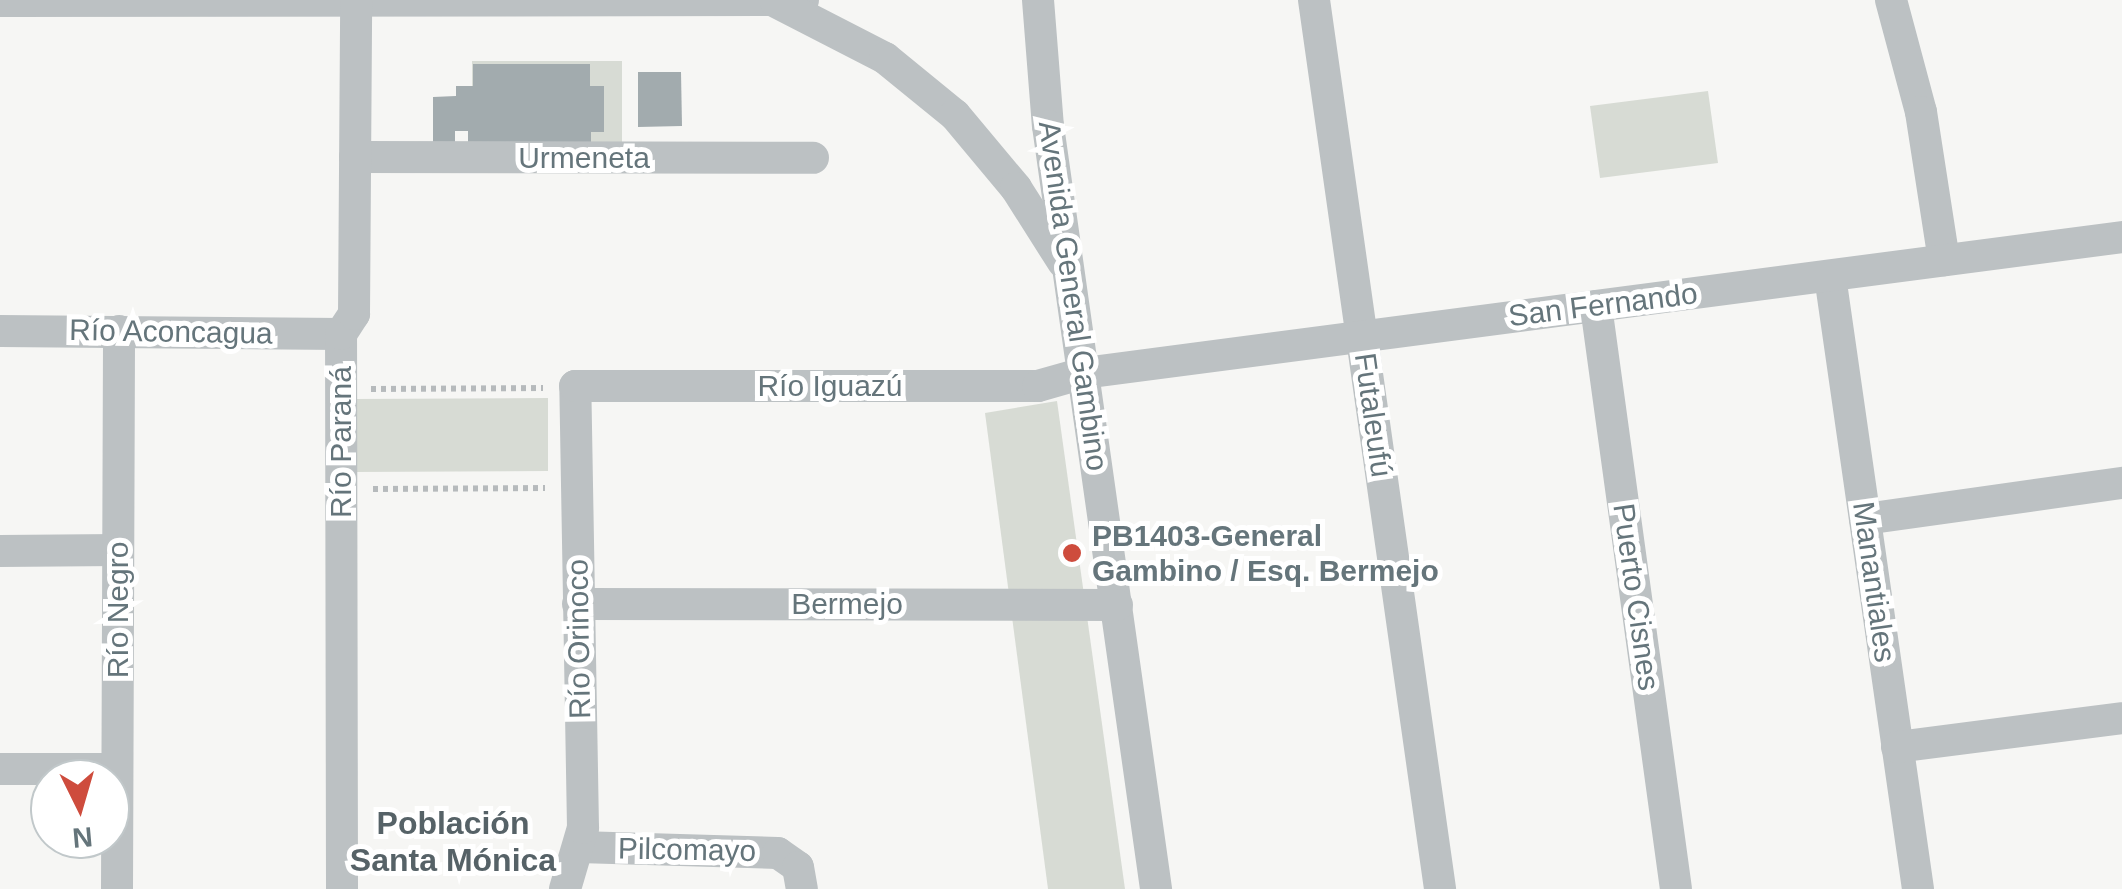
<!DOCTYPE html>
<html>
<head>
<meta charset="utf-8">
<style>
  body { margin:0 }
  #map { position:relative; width:2122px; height:889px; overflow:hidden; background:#f6f6f4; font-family:Helvetica,sans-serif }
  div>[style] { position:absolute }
  .green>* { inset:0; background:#d7dbd4 }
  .building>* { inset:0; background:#a2abae }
  .path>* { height:6px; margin-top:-3px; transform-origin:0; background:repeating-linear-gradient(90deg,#b6babc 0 5px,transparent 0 10px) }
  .minor>* { height:32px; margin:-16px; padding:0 16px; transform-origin:16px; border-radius:16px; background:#bcc1c3 }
  .dots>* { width:28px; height:28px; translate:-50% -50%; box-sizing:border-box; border:5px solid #fff; border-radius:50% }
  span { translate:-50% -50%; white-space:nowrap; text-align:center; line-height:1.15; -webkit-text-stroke:10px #fff; paint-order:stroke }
  .street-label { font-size:30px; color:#65757b }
  .poi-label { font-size:30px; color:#65757b; font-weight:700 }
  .left { translate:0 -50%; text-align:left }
  .neighbourhood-label { font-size:32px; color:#566267; font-weight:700 }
  .north { position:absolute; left:30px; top:759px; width:100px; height:100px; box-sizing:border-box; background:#fff; border:2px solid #c1c8ca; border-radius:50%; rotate:175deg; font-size:28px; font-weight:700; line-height:40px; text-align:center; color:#65757b }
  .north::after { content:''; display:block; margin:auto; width:35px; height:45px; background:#ce4c3d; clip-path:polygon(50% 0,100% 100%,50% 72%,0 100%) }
</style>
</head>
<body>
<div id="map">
  <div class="green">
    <div style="clip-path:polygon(472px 61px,622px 61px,622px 151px,472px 151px)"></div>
    <div style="clip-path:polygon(1708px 91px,1718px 163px,1600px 178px,1590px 106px)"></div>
    <div style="clip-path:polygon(548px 398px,548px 471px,353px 472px,353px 399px)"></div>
    <div style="clip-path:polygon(1057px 401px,1125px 889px,1048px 889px,985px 413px)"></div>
  </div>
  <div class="building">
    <div style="clip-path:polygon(473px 64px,590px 64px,590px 86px,604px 86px,604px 132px,591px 132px,591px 152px,468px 153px,468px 131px,455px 131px,455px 148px,433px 148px,433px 97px,456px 96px,456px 86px,473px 86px)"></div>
    <div style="clip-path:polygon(638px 72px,681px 72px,682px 126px,638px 127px)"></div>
  </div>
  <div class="path">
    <div style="left:371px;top:389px;width:172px;rotate:-0.3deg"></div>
    <div style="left:373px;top:489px;width:172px;rotate:-0.3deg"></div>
  </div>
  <div class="minor">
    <div style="left:1038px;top:0;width:126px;rotate:85.5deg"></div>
    <div style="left:1048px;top:126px;width:771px;rotate:81.94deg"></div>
    <div style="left:1314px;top:0;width:898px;rotate:81.93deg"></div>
    <div style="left:1891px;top:0;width:116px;rotate:75deg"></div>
    <div style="left:1921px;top:112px;width:150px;rotate:81.2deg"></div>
    <div style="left:0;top:1px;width:803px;rotate:-0.07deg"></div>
    <div style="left:776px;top:2px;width:123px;rotate:27.2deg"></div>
    <div style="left:885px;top:58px;width:90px;rotate:39.2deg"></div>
    <div style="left:955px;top:115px;width:95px;rotate:50.1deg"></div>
    <div style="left:1016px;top:188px;width:88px;rotate:57.6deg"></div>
    <div style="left:355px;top:157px;width:458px;rotate:0.1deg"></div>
    <div style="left:1830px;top:276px;width:619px;rotate:81.83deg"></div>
    <div style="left:1596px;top:306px;width:588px;rotate:82.19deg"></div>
    <div style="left:0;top:331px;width:341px;rotate:0.5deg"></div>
    <div style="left:1865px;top:519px;width:260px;rotate:-8deg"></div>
    <div style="left:0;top:551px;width:118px;rotate:-0.5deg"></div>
    <div style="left:578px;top:604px;width:539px;rotate:0.11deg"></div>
    <div style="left:1897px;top:747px;width:227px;rotate:-7.3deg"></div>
    <div style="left:0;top:769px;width:117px"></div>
    <div style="left:579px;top:847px;width:199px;rotate:1.7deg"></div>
    <div style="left:778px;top:853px;width:24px;rotate:35deg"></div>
    <div style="left:798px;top:867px;width:22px;rotate:80deg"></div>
    <div style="left:117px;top:889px;width:558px;rotate:-89.79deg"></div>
    <div style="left:342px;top:889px;width:555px;rotate:-90.1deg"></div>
    <div style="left:341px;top:334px;width:24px;rotate:-57deg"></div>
    <div style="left:354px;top:314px;width:313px;rotate:-89.6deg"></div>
    <div style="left:565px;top:889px;width:64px;rotate:-73.6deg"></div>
    <div style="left:583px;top:828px;width:442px;rotate:-91deg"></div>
    <div style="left:575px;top:386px;width:463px"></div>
    <div style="left:1038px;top:386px;width:48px;rotate:-15.8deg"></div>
    <div style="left:1084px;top:373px;width:1047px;rotate:-7.46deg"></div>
  </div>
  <div class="dots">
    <div style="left:1072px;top:553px;background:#ce4c3d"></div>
  </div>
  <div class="street-label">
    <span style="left:584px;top:158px">Urmeneta</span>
    <span style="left:1073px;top:296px;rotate:82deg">Avenida General Gambino</span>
    <span style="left:1603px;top:305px;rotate:-7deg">San Fernando</span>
    <span style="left:171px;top:332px;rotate:1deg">Río Aconcagua</span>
    <span style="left:830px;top:386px">Río Iguazú</span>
    <span style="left:1373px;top:415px;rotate:82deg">Futaleufú</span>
    <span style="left:341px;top:442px;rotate:-90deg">Río Paraná</span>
    <span style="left:1874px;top:582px;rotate:82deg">Manantiales</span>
    <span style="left:1636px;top:597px;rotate:82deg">Puerto Cisnes</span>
    <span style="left:847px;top:604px">Bermejo</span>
    <span style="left:118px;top:610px;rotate:-90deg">Río Negro</span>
    <span style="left:579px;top:639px;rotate:-91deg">Río Orinoco</span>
    <span style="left:687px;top:850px;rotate:1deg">Pilcomayo</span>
  </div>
  <div class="poi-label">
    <span class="left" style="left:1092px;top:553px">PB1403-General<br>Gambino / Esq. Bermejo</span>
  </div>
  <div class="neighbourhood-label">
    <span style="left:453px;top:842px">Población<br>Santa Mónica</span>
  </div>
  <div class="north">N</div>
</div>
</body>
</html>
